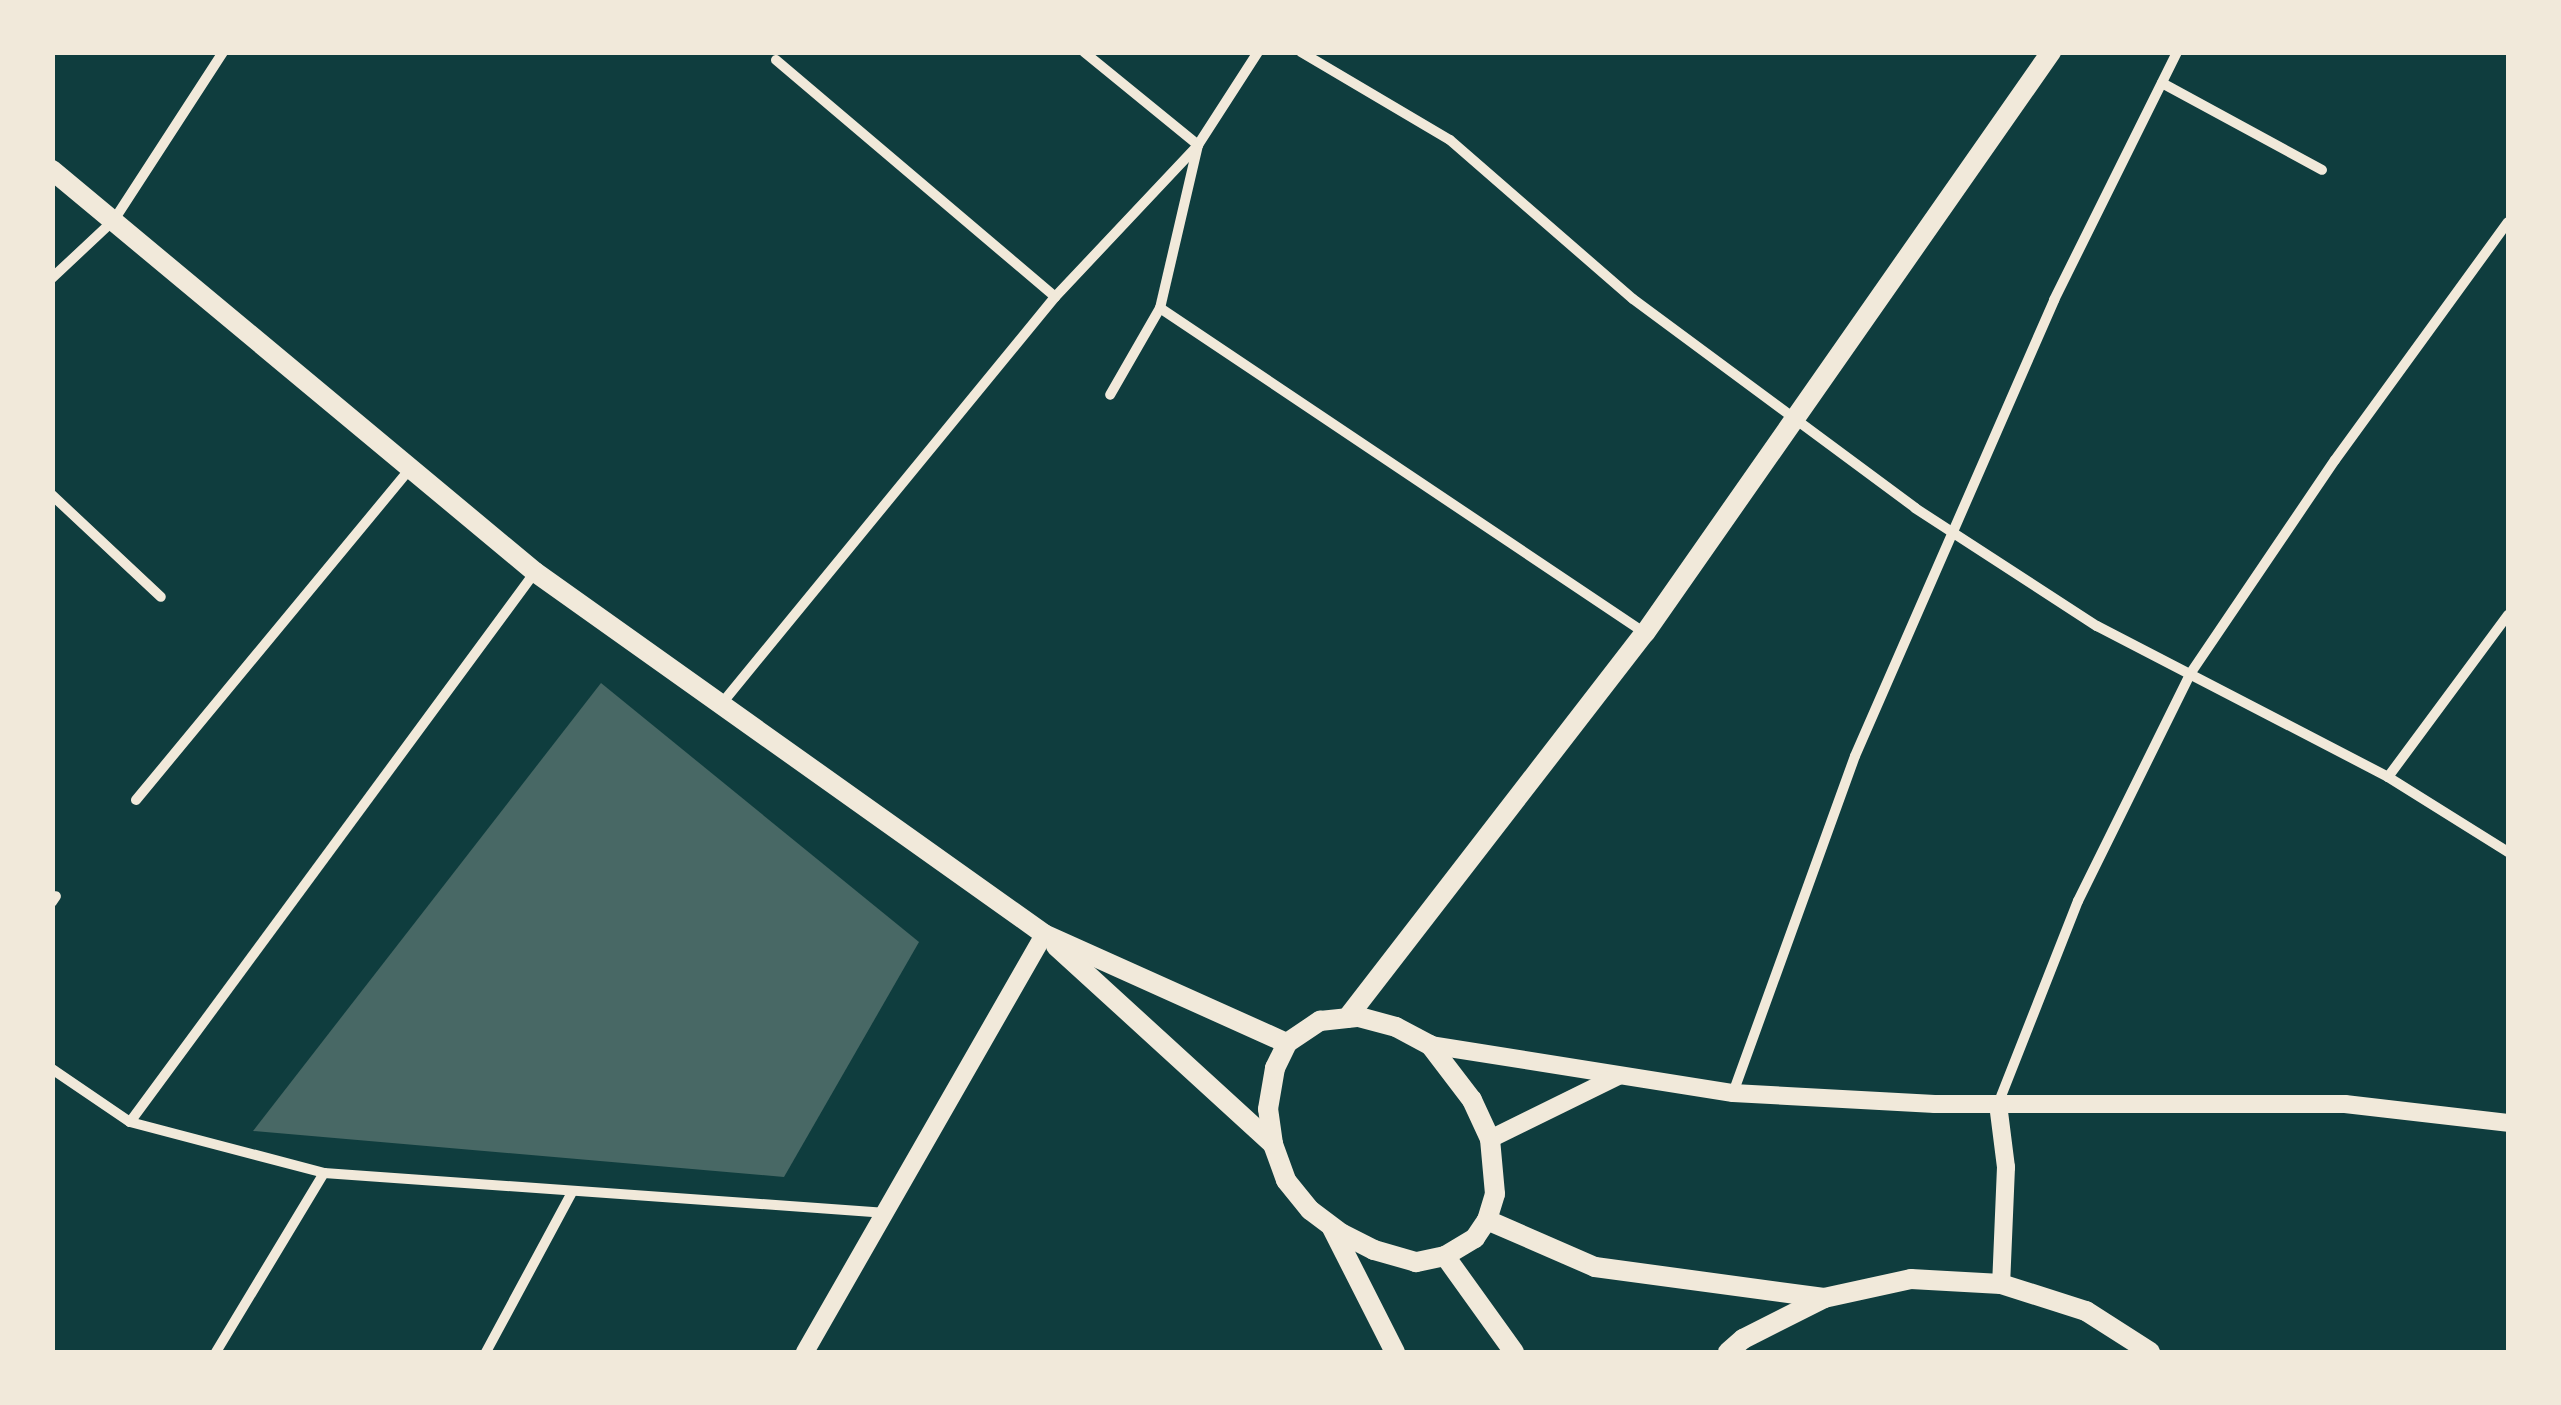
<!DOCTYPE html>
<html>
<head>
<meta charset="utf-8">
<style>
  body { margin:0 }
  #map { position:relative; width:2561px; height:1405px; overflow:hidden; background:#0f3d3e; font-family:"Playfair Display",serif }
  div>[style] { position:absolute }
  .building>* { inset:0; background:#486865 }
  .minor>* { height:10px; margin:-5px; padding:0 5px; transform-origin:5px; border-radius:5px; background:#f1e9da }
  .tertiary>* { height:18px; margin:-9px; padding:0 9px; transform-origin:9px; border-radius:9px; background:#f1e9da }
  .secondary>* { height:20px; margin:-10px; padding:0 10px; transform-origin:10px; border-radius:10px; background:#f1e9da }
  span { translate:-50% -50%; white-space:nowrap; text-align:center; line-height:1.15; -webkit-text-stroke:10px #f1e9da; paint-order:stroke }
  .frame { position:absolute; inset:0; border:55px solid #f1e9da; pointer-events:none }
</style>
</head>
<body>
<div id="map">
  <div class="building">
    <div style="clip-path:polygon(601px 683px,919px 942px,784px 1177px,253px 1131px)"></div>
  </div>
  <div class="minor">
    <div style="left:1084px;top:52px;width:147px;rotate:39.2deg"></div>
    <div style="left:1198px;top:145px;width:167px;rotate:103.1deg"></div>
    <div style="left:1160px;top:308px;width:100px;rotate:119.9deg"></div>
    <div style="left:1301px;top:52px;width:173px;rotate:30.6deg"></div>
    <div style="left:1450px;top:140px;width:242px;rotate:41deg"></div>
    <div style="left:1633px;top:299px;width:351px;rotate:36.5deg"></div>
    <div style="left:1915px;top:508px;width:217px;rotate:33deg"></div>
    <div style="left:2097px;top:626px;width:328px;rotate:27.4deg"></div>
    <div style="left:2388px;top:777px;width:142px;rotate:32deg"></div>
    <div style="left:776px;top:60px;width:366px;rotate:40.3deg"></div>
    <div style="left:2162px;top:83px;width:182px;rotate:28.5deg"></div>
    <div style="left:52px;top:278px;width:85px;rotate:-43.1deg"></div>
    <div style="left:114px;top:220px;width:200px;rotate:-57deg"></div>
    <div style="left:1160px;top:308px;width:584px;rotate:33.83deg"></div>
    <div style="left:52px;top:495px;width:149px;rotate:43.1deg"></div>
    <div style="left:723px;top:702px;width:524px;rotate:-50.66deg"></div>
    <div style="left:1055px;top:297px;width:209px;rotate:-46.7deg"></div>
    <div style="left:1198px;top:145px;width:111px;rotate:-57.2deg"></div>
    <div style="left:2388px;top:777px;width:202px;rotate:-53.5deg"></div>
    <div style="left:136px;top:800px;width:432px;rotate:-50.4deg"></div>
    <div style="left:52px;top:902px;width:7px;rotate:-56deg"></div>
    <div style="left:52px;top:1069px;width:94px;rotate:34.2deg"></div>
    <div style="left:130px;top:1122px;width:201px;rotate:14.7deg"></div>
    <div style="left:324px;top:1173px;width:564px;rotate:4.06deg"></div>
    <div style="left:1733px;top:1093px;width:358px;rotate:-70.1deg"></div>
    <div style="left:1855px;top:756px;width:498px;rotate:-66.4deg"></div>
    <div style="left:2054px;top:300px;width:277px;rotate:-63.6deg"></div>
    <div style="left:1998px;top:1104px;width:218px;rotate:-68.5deg"></div>
    <div style="left:2078px;top:901px;width:253px;rotate:-63.7deg"></div>
    <div style="left:2190px;top:674px;width:258px;rotate:-55.9deg"></div>
    <div style="left:2335px;top:460px;width:294px;rotate:-54deg"></div>
    <div style="left:130px;top:1122px;width:683px;rotate:-53.63deg"></div>
    <div style="left:216px;top:1352px;width:209px;rotate:-58.9deg"></div>
    <div style="left:486px;top:1352px;width:182px;rotate:-61.7deg"></div>
  </div>
  <div class="tertiary">
    <div style="left:1430px;top:1045px;width:307px;rotate:9deg"></div>
    <div style="left:1733px;top:1093px;width:202px;rotate:3.1deg"></div>
    <div style="left:1935px;top:1104px;width:410px"></div>
    <div style="left:2345px;top:1104px;width:164px;rotate:6.6deg"></div>
    <div style="left:1998px;top:1104px;width:64px;rotate:82.8deg"></div>
    <div style="left:2006px;top:1167px;width:117px;rotate:92.4deg"></div>
    <div style="left:1490px;top:1139px;width:143px;rotate:-26.2deg"></div>
    <div style="left:805px;top:1352px;width:482px;rotate:-60.2deg"></div>
  </div>
  <div class="secondary">
    <div style="left:52px;top:170px;width:628px;rotate:39.77deg"></div>
    <div style="left:535px;top:572px;width:625px;rotate:35.42deg"></div>
    <div style="left:1044px;top:934px;width:266px;rotate:24.2deg"></div>
    <div style="left:1056px;top:946px;width:294px;rotate:42.4deg"></div>
    <div style="left:1359px;top:1017px;width:38px;rotate:15deg"></div>
    <div style="left:1396px;top:1027px;width:38px;rotate:28deg"></div>
    <div style="left:1430px;top:1045px;width:69px;rotate:52.6deg"></div>
    <div style="left:1472px;top:1100px;width:43px;rotate:65.2deg"></div>
    <div style="left:1490px;top:1139px;width:55px;rotate:84.8deg"></div>
    <div style="left:1495px;top:1194px;width:27px;rotate:107deg"></div>
    <div style="left:1487px;top:1220px;width:22px;rotate:124deg"></div>
    <div style="left:1475px;top:1238px;width:35px;rotate:149deg"></div>
    <div style="left:1445px;top:1256px;width:30px;rotate:168deg"></div>
    <div style="left:1416px;top:1262px;width:44px;rotate:-164.1deg"></div>
    <div style="left:1374px;top:1250px;width:36px;rotate:-153deg"></div>
    <div style="left:1342px;top:1234px;width:40px;rotate:-143deg"></div>
    <div style="left:1310px;top:1210px;width:38px;rotate:-129deg"></div>
    <div style="left:1286px;top:1180px;width:38px;rotate:-110deg"></div>
    <div style="left:1273px;top:1144px;width:35px;rotate:-98deg"></div>
    <div style="left:1268px;top:1109px;width:42px;rotate:-80.3deg"></div>
    <div style="left:1275px;top:1068px;width:28px;rotate:-64deg"></div>
    <div style="left:1287px;top:1043px;width:40px;rotate:-34deg"></div>
    <div style="left:1320px;top:1021px;width:39px;rotate:-6deg"></div>
    <div style="left:1347px;top:1018px;width:487px;rotate:-52.3deg"></div>
    <div style="left:1645px;top:633px;width:709px;rotate:-55.05deg"></div>
    <div style="left:1487px;top:1220px;width:118px;rotate:23.5deg"></div>
    <div style="left:1595px;top:1267px;width:231px;rotate:7.7deg"></div>
    <div style="left:1332px;top:1228px;width:139px;rotate:63.1deg"></div>
    <div style="left:1445px;top:1256px;width:118px;rotate:54.3deg"></div>
    <div style="left:1728px;top:1352px;width:20px;rotate:-41deg"></div>
    <div style="left:1743px;top:1339px;width:91px;rotate:-26.8deg"></div>
    <div style="left:1824px;top:1298px;width:89px;rotate:-12.3deg"></div>
    <div style="left:1911px;top:1279px;width:90px;rotate:3.2deg"></div>
    <div style="left:2001px;top:1284px;width:89px;rotate:17.6deg"></div>
    <div style="left:2086px;top:1311px;width:76px;rotate:32.6deg"></div>
  </div>
  <div class="frame"></div>
</div>
</body>
</html>
